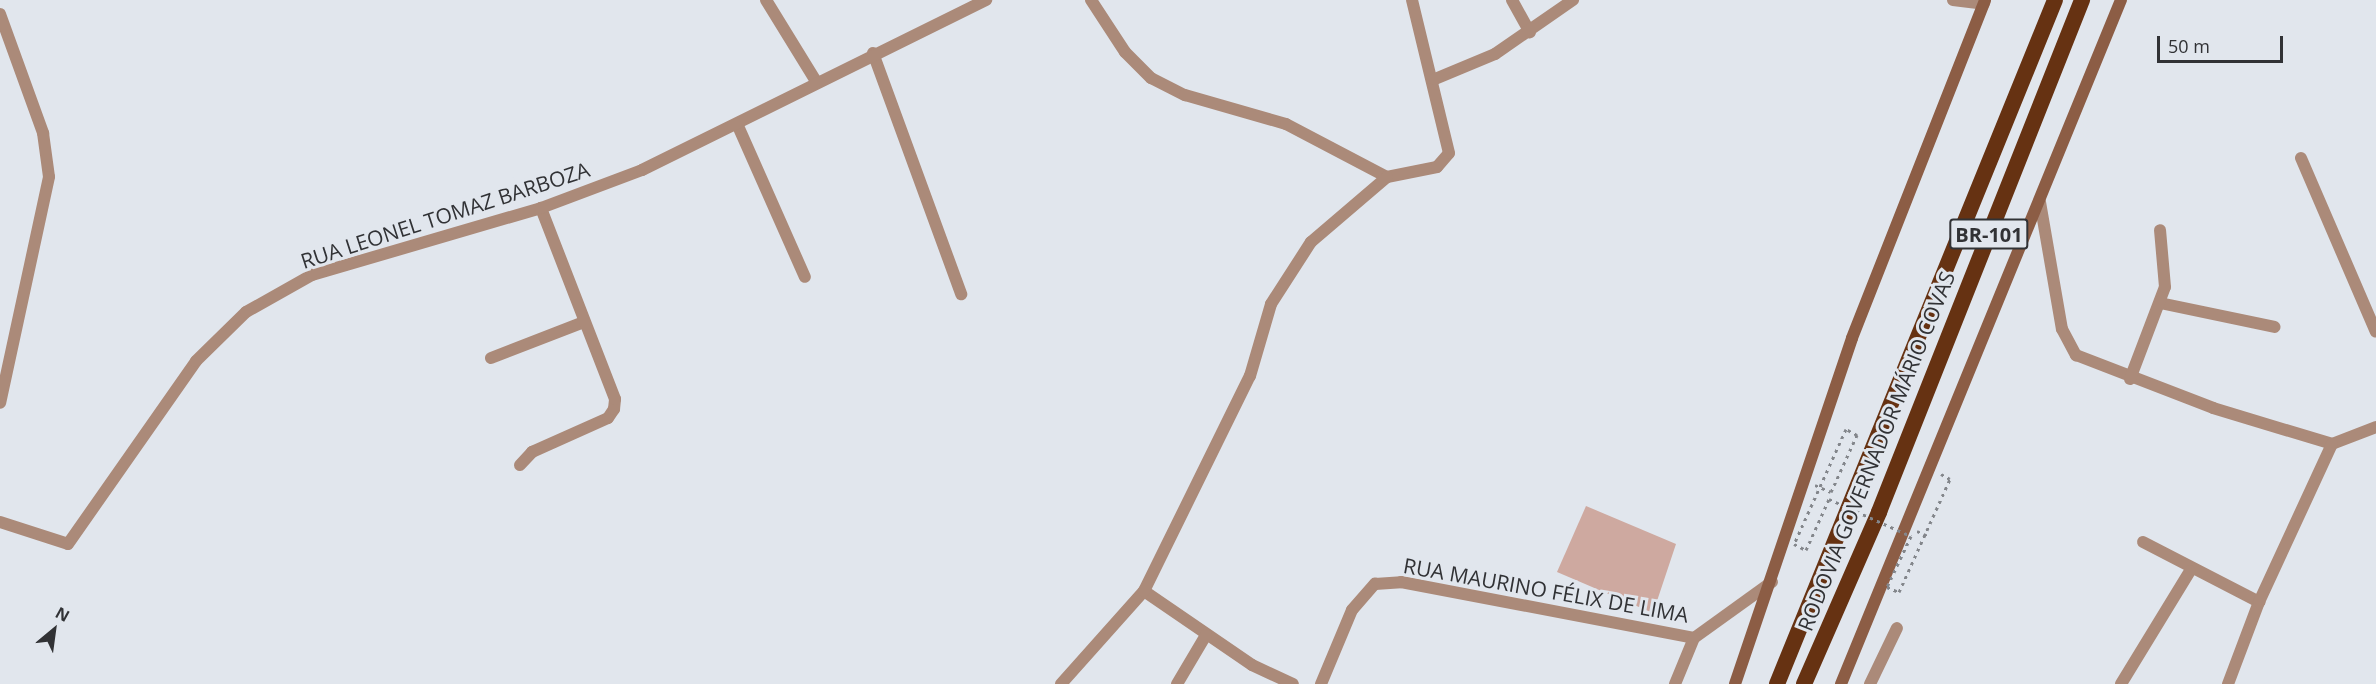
<!DOCTYPE html>
<html>
<head>
<meta charset="utf-8">
<style>
  body { margin:0 }
  #map { position:relative; width:2376px; height:684px; overflow:hidden; background:#e1e6ed; font-family:"Open Sans",sans-serif }
  div>[style] { position:absolute }
  .building>* { inset:0; background:#cea9a0 }
  .path>* { height:3px; margin-top:-1.5px; transform-origin:0; background:repeating-linear-gradient(90deg,#83868b 0 3px,transparent 0 7.5px) }
  .minor>* { height:12px; margin:-6px; padding:0 6px; transform-origin:6px; border-radius:6px; background:#ab8a79 }
  .secondary>* { height:12px; margin:-6px; padding:0 6px; transform-origin:6px; border-radius:6px; background:#8c5d45 }
  .trunk>* { height:16px; margin:-8px; padding:0 8px; transform-origin:8px; border-radius:8px; background:#663212 }
  .path-bridge>* { height:3px; margin-top:-1.5px; transform-origin:0; background:repeating-linear-gradient(90deg,#83868b 0 3px,transparent 0 7.5px) }
  span { translate:-50% -50%; white-space:nowrap; text-align:center; line-height:1.15; -webkit-text-stroke:6px #e1e6ed; paint-order:stroke }
  .shield-label span { padding:2px 4px; background:#e1e6ed; border:2px solid; border-radius:4px; -webkit-text-stroke-width:0 }
  .shield-label { font-size:20px; color:#313235; font-weight:700 }
  .street-label { font-size:21px; color:#313235 }
  .north { position:absolute; left:24px; top:600px; width:60px; height:60px; -webkit-text-stroke:4px #e1e6ed; paint-order:stroke; rotate:29deg; font-size:16px; font-weight:700; line-height:24px; text-align:center; color:#313235 }
  .north::after { content:''; display:block; margin:auto; width:21px; height:27px; background:#313235; clip-path:polygon(50% 0,100% 100%,50% 72%,0 100%) }
  .scale { position:absolute; left:2157px; top:36px; width:126px; height:27px; box-sizing:border-box; border:3px solid #313235; border-top:0; padding-left:8px; font-size:18px; line-height:21px; white-space:nowrap; color:#313235; -webkit-text-stroke:4px #e1e6ed; paint-order:stroke }
</style>
</head>
<body>
<div id="map">
  <div class="building">
    <div style="clip-path:polygon(1586px 506px,1676px 544px,1653px 613px,1557px 572px)"></div>
  </div>
  <div class="path">
    <div style="left:1941px;top:474px;width:10px;rotate:29deg"></div>
    <div style="left:1815px;top:485px;width:17px;rotate:24deg"></div>
    <div style="left:1831px;top:492px;width:63px;rotate:-65.5deg"></div>
    <div style="left:1857px;top:435px;width:13px;rotate:-151deg"></div>
    <div style="left:1917px;top:531px;width:14px;rotate:25deg"></div>
  </div>
  <div class="minor">
    <div style="left:766px;top:0;width:97px;rotate:58.4deg"></div>
    <div style="left:1091px;top:0;width:62px;rotate:56.8deg"></div>
    <div style="left:1125px;top:52px;width:37px;rotate:45deg"></div>
    <div style="left:1151px;top:78px;width:38px;rotate:27deg"></div>
    <div style="left:1185px;top:95px;width:105px;rotate:16deg"></div>
    <div style="left:1286px;top:124px;width:114px;rotate:27.7deg"></div>
    <div style="left:1387px;top:177px;width:51px;rotate:-11.3deg"></div>
    <div style="left:1437px;top:167px;width:18px;rotate:-49deg"></div>
    <div style="left:1449px;top:153px;width:157px;rotate:-103.6deg"></div>
    <div style="left:1512px;top:0;width:37px;rotate:61deg"></div>
    <div style="left:1953px;top:0;width:31px;rotate:7deg"></div>
    <div style="left:0;top:14px;width:127px;rotate:70.1deg"></div>
    <div style="left:43px;top:133px;width:44px;rotate:82.2deg"></div>
    <div style="left:49px;top:177px;width:231px;rotate:102.2deg"></div>
    <div style="left:873px;top:53px;width:257px;rotate:69.9deg"></div>
    <div style="left:1435px;top:79px;width:65px;rotate:-22.6deg"></div>
    <div style="left:1495px;top:54px;width:95px;rotate:-34.7deg"></div>
    <div style="left:738px;top:126px;width:165px;rotate:66.1deg"></div>
    <div style="left:2301px;top:158px;width:189px;rotate:66.7deg"></div>
    <div style="left:2040px;top:202px;width:129px;rotate:80.2deg"></div>
    <div style="left:2062px;top:329px;width:30px;rotate:62deg"></div>
    <div style="left:2076px;top:355px;width:147px;rotate:21.1deg"></div>
    <div style="left:2213px;top:408px;width:124px;rotate:16.8deg"></div>
    <div style="left:2332px;top:444px;width:47px;rotate:-21.1deg"></div>
    <div style="left:2160px;top:303px;width:117px;rotate:11.8deg"></div>
    <div style="left:491px;top:358px;width:100px;rotate:-21.2deg"></div>
    <div style="left:2130px;top:379px;width:98px;rotate:-69.2deg"></div>
    <div style="left:2165px;top:287px;width:57px;rotate:-95deg"></div>
    <div style="left:520px;top:465px;width:18px;rotate:-47deg"></div>
    <div style="left:532px;top:452px;width:83px;rotate:-24.1deg"></div>
    <div style="left:608px;top:418px;width:11px;rotate:-56deg"></div>
    <div style="left:614px;top:409px;width:10px;rotate:-84deg"></div>
    <div style="left:615px;top:399px;width:205px;rotate:-111.2deg"></div>
    <div style="left:0;top:522px;width:71px;rotate:17.9deg"></div>
    <div style="left:68px;top:544px;width:223px;rotate:-55deg"></div>
    <div style="left:196px;top:361px;width:70px;rotate:-44.4deg"></div>
    <div style="left:246px;top:312px;width:76px;rotate:-29.3deg"></div>
    <div style="left:312px;top:275px;width:239px;rotate:-16.3deg"></div>
    <div style="left:541px;top:208px;width:108px;rotate:-20.6deg"></div>
    <div style="left:642px;top:170px;width:384px;rotate:-26.3deg"></div>
    <div style="left:2143px;top:542px;width:131px;rotate:27.3deg"></div>
    <div style="left:1144px;top:591px;width:131px;rotate:34.4deg"></div>
    <div style="left:1252px;top:665px;width:45px;rotate:24.9deg"></div>
    <div style="left:1061px;top:684px;width:125px;rotate:-48.3deg"></div>
    <div style="left:1144px;top:591px;width:240px;rotate:-63.8deg"></div>
    <div style="left:1250px;top:376px;width:75px;rotate:-73.7deg"></div>
    <div style="left:1271px;top:304px;width:74px;rotate:-57.2deg"></div>
    <div style="left:1311px;top:242px;width:100px;rotate:-40.5deg"></div>
    <div style="left:1177px;top:684px;width:57px;rotate:-59.4deg"></div>
    <div style="left:1321px;top:684px;width:80px;rotate:-67.3deg"></div>
    <div style="left:1352px;top:610px;width:35px;rotate:-49deg"></div>
    <div style="left:1375px;top:584px;width:26px;rotate:-4deg"></div>
    <div style="left:1401px;top:582px;width:298px;rotate:10.8deg"></div>
    <div style="left:1694px;top:638px;width:96px;rotate:-35.7deg"></div>
    <div style="left:1675px;top:684px;width:50px;rotate:-67.6deg"></div>
    <div style="left:1870px;top:684px;width:62px;rotate:-64.3deg"></div>
    <div style="left:2121px;top:684px;width:132px;rotate:-58.6deg"></div>
    <div style="left:2228px;top:684px;width:88px;rotate:-69.3deg"></div>
    <div style="left:2259px;top:602px;width:174px;rotate:-65.2deg"></div>
  </div>
  <div class="secondary">
    <div style="left:1735px;top:684px;width:365px;rotate:-71.3deg"></div>
    <div style="left:1852px;top:338px;width:363px;rotate:-68.5deg"></div>
    <div style="left:1841px;top:684px;width:739px;rotate:-67.74deg"></div>
  </div>
  <div class="trunk">
    <div style="left:1777px;top:684px;width:738px;rotate:-67.88deg"></div>
    <div style="left:1804px;top:684px;width:188px;rotate:-66.4deg"></div>
    <div style="left:1879px;top:512px;width:551px;rotate:-68.37deg"></div>
  </div>
  <div class="path-bridge">
    <div style="left:1846px;top:429px;width:126px;rotate:114.3deg"></div>
    <div style="left:1794px;top:544px;width:13px;rotate:27deg"></div>
    <div style="left:1806px;top:550px;width:56px;rotate:-65.7deg"></div>
    <div style="left:1829px;top:499px;width:90px;rotate:24.3deg"></div>
    <div style="left:1911px;top:536px;width:56px;rotate:115.2deg"></div>
    <div style="left:1887px;top:587px;width:13px;rotate:23deg"></div>
    <div style="left:1899px;top:592px;width:124px;rotate:-65.7deg"></div>
  </div>
  <div class="shield-label">
    <span style="left:1989px;top:234px">BR-101</span>
  </div>
  <div class="street-label">
    <span style="left:445px;top:215px;rotate:-18deg">RUA LEONEL TOMAZ BARBOZA</span>
    <span style="left:1876px;top:451px;rotate:-68deg">RODOVIA GOVERNADOR MÁRIO COVAS</span>
    <span style="left:1546px;top:590px;rotate:10deg">RUA MAURINO FÉLIX DE LIMA</span>
  </div>
  <div class="north">N</div>
  <div class="scale">50 m</div>
</div>
</body>
</html>
